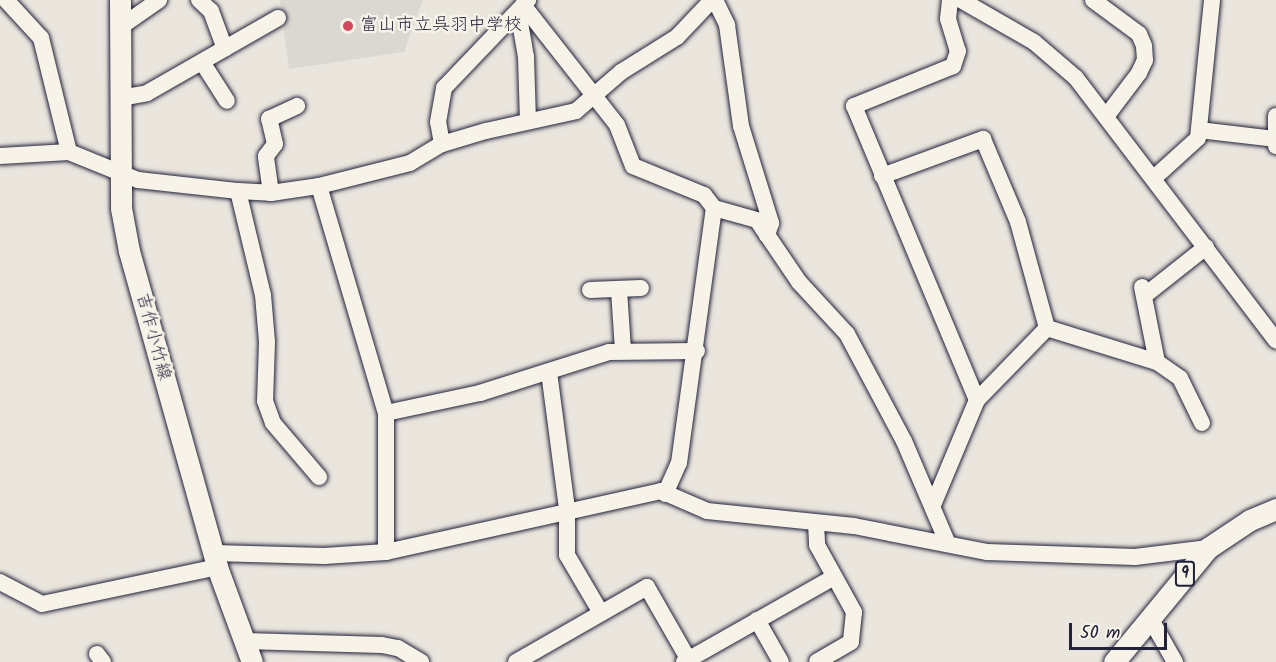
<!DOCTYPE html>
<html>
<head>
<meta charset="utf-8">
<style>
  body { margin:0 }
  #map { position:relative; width:1276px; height:662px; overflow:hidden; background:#eae6de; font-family:Kalam,"Klee One",sans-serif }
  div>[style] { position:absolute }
  .built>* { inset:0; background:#dbd8d2 }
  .roads { filter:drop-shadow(0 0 2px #22223b) drop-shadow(0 0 2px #22223b) }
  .minor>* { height:16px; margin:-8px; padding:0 8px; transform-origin:8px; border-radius:8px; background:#f7f3e8 }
  .major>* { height:21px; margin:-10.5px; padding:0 10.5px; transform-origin:10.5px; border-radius:10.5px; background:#f7f3e8 }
  .dots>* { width:16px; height:16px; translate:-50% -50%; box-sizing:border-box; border:3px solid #f7f3e8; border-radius:50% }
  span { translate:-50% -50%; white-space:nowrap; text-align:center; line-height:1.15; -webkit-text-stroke:5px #f7f3e8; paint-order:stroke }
  .shield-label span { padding:2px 4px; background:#f7f3e8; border:2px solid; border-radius:4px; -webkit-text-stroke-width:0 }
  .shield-label { font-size:16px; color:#22223b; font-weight:700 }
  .poi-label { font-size:18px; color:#22223b }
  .left { translate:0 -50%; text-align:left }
  .street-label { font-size:18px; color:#22223b }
  .scale { position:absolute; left:1069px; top:623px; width:98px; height:27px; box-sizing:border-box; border:3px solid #22223b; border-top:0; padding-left:8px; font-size:18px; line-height:21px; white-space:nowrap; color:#22223b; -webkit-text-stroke:4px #f7f3e8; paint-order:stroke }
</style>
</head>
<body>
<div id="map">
  <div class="built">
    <div style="clip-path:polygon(280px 0,423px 0,404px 52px,289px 69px)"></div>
  </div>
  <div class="roads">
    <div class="minor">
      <div style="left:6px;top:0;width:52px;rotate:47.4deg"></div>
      <div style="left:41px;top:38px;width:117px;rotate:76.2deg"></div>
      <div style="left:199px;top:0;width:16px;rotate:43deg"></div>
      <div style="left:211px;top:11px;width:40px;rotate:69.8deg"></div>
      <div style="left:715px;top:0;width:28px;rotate:64deg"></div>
      <div style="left:727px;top:25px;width:102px;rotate:82.1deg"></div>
      <div style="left:741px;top:126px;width:102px;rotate:72.8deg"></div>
      <div style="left:771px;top:223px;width:13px;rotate:108deg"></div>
      <div style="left:950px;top:0;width:19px;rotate:96deg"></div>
      <div style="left:948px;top:19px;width:34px;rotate:73deg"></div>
      <div style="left:958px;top:51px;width:16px;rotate:108deg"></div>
      <div style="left:953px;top:66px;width:107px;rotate:158deg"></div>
      <div style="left:854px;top:106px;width:319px;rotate:67.3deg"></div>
      <div style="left:961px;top:0;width:84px;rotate:29.9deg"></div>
      <div style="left:1034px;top:42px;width:55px;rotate:40.6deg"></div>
      <div style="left:1076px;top:78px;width:330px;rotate:52.7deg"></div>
      <div style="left:1093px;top:0;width:57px;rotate:36.5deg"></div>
      <div style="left:1139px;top:34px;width:13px;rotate:67deg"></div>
      <div style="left:1144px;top:46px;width:14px;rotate:86deg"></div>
      <div style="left:1145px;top:60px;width:14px;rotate:115deg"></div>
      <div style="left:1139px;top:73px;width:51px;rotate:127.1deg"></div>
      <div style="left:523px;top:5px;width:152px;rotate:51.9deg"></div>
      <div style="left:617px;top:125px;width:44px;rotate:68.7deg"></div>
      <div style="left:633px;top:166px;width:77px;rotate:22.2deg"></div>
      <div style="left:704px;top:195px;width:16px;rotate:52deg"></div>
      <div style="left:714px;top:208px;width:45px;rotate:15.6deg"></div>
      <div style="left:757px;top:220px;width:75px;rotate:55.9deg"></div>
      <div style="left:799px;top:282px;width:71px;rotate:47.3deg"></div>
      <div style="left:847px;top:334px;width:121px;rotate:62deg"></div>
      <div style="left:904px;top:441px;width:110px;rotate:66.9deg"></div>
      <div style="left:518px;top:11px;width:47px;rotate:80.1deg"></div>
      <div style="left:526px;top:57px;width:62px;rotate:88.2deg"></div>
      <div style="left:119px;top:28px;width:49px;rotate:-35deg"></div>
      <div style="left:202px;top:62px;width:46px;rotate:57.3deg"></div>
      <div style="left:120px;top:98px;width:27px;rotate:-10deg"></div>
      <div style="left:147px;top:93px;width:151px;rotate:-29.8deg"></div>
      <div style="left:1276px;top:116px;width:30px;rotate:90deg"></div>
      <div style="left:1199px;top:130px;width:78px;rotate:6.7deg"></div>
      <div style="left:442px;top:144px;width:22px;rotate:-100deg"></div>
      <div style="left:438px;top:122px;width:35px;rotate:-80deg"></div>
      <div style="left:444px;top:88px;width:122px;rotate:-46.3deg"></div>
      <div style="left:0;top:156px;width:69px;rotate:-3.3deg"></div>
      <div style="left:69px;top:152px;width:74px;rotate:22.1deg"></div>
      <div style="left:138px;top:180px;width:101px;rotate:6.3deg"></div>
      <div style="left:238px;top:191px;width:33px;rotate:3deg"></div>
      <div style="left:271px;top:193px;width:49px;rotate:-8.3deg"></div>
      <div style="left:319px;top:186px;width:94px;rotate:-14.2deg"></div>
      <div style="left:410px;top:163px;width:37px;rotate:-31deg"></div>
      <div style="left:442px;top:144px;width:46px;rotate:-16.5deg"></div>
      <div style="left:486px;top:131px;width:92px;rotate:-12.5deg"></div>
      <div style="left:576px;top:111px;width:60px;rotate:-40.9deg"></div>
      <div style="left:621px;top:72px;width:66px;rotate:-32deg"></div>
      <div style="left:677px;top:37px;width:51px;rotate:-46.6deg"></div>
      <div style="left:882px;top:176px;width:108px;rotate:-20.1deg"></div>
      <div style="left:983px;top:139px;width:90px;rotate:67.1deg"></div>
      <div style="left:1018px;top:222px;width:110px;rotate:74.7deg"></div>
      <div style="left:1154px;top:178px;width:59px;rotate:-42.3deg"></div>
      <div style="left:1198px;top:138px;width:139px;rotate:-84.2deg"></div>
      <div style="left:319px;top:186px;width:237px;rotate:73.6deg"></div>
      <div style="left:386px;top:413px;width:139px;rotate:90deg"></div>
      <div style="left:238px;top:191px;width:107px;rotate:76.5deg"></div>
      <div style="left:263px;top:295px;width:47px;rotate:85.1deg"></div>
      <div style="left:267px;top:342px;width:59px;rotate:91.9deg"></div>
      <div style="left:265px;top:401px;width:23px;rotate:70deg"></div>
      <div style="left:273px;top:423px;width:71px;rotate:49.6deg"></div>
      <div style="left:271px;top:193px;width:37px;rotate:-98deg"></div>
      <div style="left:266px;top:156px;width:15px;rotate:-53deg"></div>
      <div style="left:275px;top:144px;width:26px;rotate:-103deg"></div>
      <div style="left:269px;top:119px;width:31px;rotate:-25deg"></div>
      <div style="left:1142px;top:287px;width:76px;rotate:78.7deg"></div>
      <div style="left:590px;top:290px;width:51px;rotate:-2.2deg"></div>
      <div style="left:619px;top:290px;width:60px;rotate:86.2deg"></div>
      <div style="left:1144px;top:296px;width:79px;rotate:-38.3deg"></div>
      <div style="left:1047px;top:328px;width:115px;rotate:17.2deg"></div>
      <div style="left:1157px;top:362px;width:28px;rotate:35deg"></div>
      <div style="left:1180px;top:378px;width:50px;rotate:63.9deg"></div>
      <div style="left:549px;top:372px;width:138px;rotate:82.5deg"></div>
      <div style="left:567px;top:509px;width:46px;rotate:90deg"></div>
      <div style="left:567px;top:555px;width:67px;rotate:59.6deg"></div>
      <div style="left:386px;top:413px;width:96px;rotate:-12deg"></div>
      <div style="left:480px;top:393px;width:135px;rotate:-17.6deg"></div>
      <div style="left:609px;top:352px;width:88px;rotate:-0.7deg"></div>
      <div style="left:665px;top:494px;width:34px;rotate:-66deg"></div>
      <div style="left:679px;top:463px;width:257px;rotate:-82.2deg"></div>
      <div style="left:933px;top:505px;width:114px;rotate:-67.3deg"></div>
      <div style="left:977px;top:400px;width:100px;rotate:-45.8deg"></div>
      <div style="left:816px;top:523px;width:22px;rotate:87deg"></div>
      <div style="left:817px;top:545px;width:77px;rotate:61.1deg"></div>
      <div style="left:854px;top:612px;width:30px;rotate:96deg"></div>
      <div style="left:851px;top:642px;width:39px;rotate:150deg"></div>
      <div style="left:213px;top:553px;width:111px;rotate:1.5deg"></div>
      <div style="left:324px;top:556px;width:62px;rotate:-3.7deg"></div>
      <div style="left:386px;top:552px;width:282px;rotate:-12.5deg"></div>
      <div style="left:661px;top:491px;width:50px;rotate:23.5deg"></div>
      <div style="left:707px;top:511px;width:148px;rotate:5.8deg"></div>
      <div style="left:854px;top:526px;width:136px;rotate:11.1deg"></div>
      <div style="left:987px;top:552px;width:148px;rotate:1.9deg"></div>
      <div style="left:1135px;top:557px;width:74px;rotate:-7deg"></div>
      <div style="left:0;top:582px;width:47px;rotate:27.6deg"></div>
      <div style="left:42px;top:604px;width:179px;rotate:-11.9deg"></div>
      <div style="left:1150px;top:618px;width:51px;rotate:60.4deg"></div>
      <div style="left:757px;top:620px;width:48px;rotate:60.3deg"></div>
      <div style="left:245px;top:641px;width:137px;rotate:1.7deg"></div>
      <div style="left:382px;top:645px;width:16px;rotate:11deg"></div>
      <div style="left:398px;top:648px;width:27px;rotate:31deg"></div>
      <div style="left:97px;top:654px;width:10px;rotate:53deg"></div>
      <div style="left:516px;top:662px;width:151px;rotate:-29.8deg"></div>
      <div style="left:647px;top:587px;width:86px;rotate:60.2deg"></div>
      <div style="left:684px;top:662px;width:172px;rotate:-29.5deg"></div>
    </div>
    <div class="major">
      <div style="left:120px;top:0;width:208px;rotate:89.7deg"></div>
      <div style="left:121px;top:208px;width:44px;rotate:79.5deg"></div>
      <div style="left:129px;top:251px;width:328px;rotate:74.4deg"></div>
      <div style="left:217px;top:567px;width:101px;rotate:69.8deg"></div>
      <div style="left:1114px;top:662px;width:148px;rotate:-50.5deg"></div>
      <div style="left:1208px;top:548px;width:50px;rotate:-33.7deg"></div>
      <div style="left:1250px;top:520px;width:28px;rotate:-23deg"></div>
    </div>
  </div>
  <div class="dots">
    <div style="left:348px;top:26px;background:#d1495b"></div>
  </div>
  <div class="shield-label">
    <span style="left:1185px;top:574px">9</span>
  </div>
  <div class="poi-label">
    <span class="left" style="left:360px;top:26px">富山市立呉羽中学校</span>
  </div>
  <div class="street-label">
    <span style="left:152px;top:337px;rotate:75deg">吉作小竹線</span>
  </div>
  <div class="scale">50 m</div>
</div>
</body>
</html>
